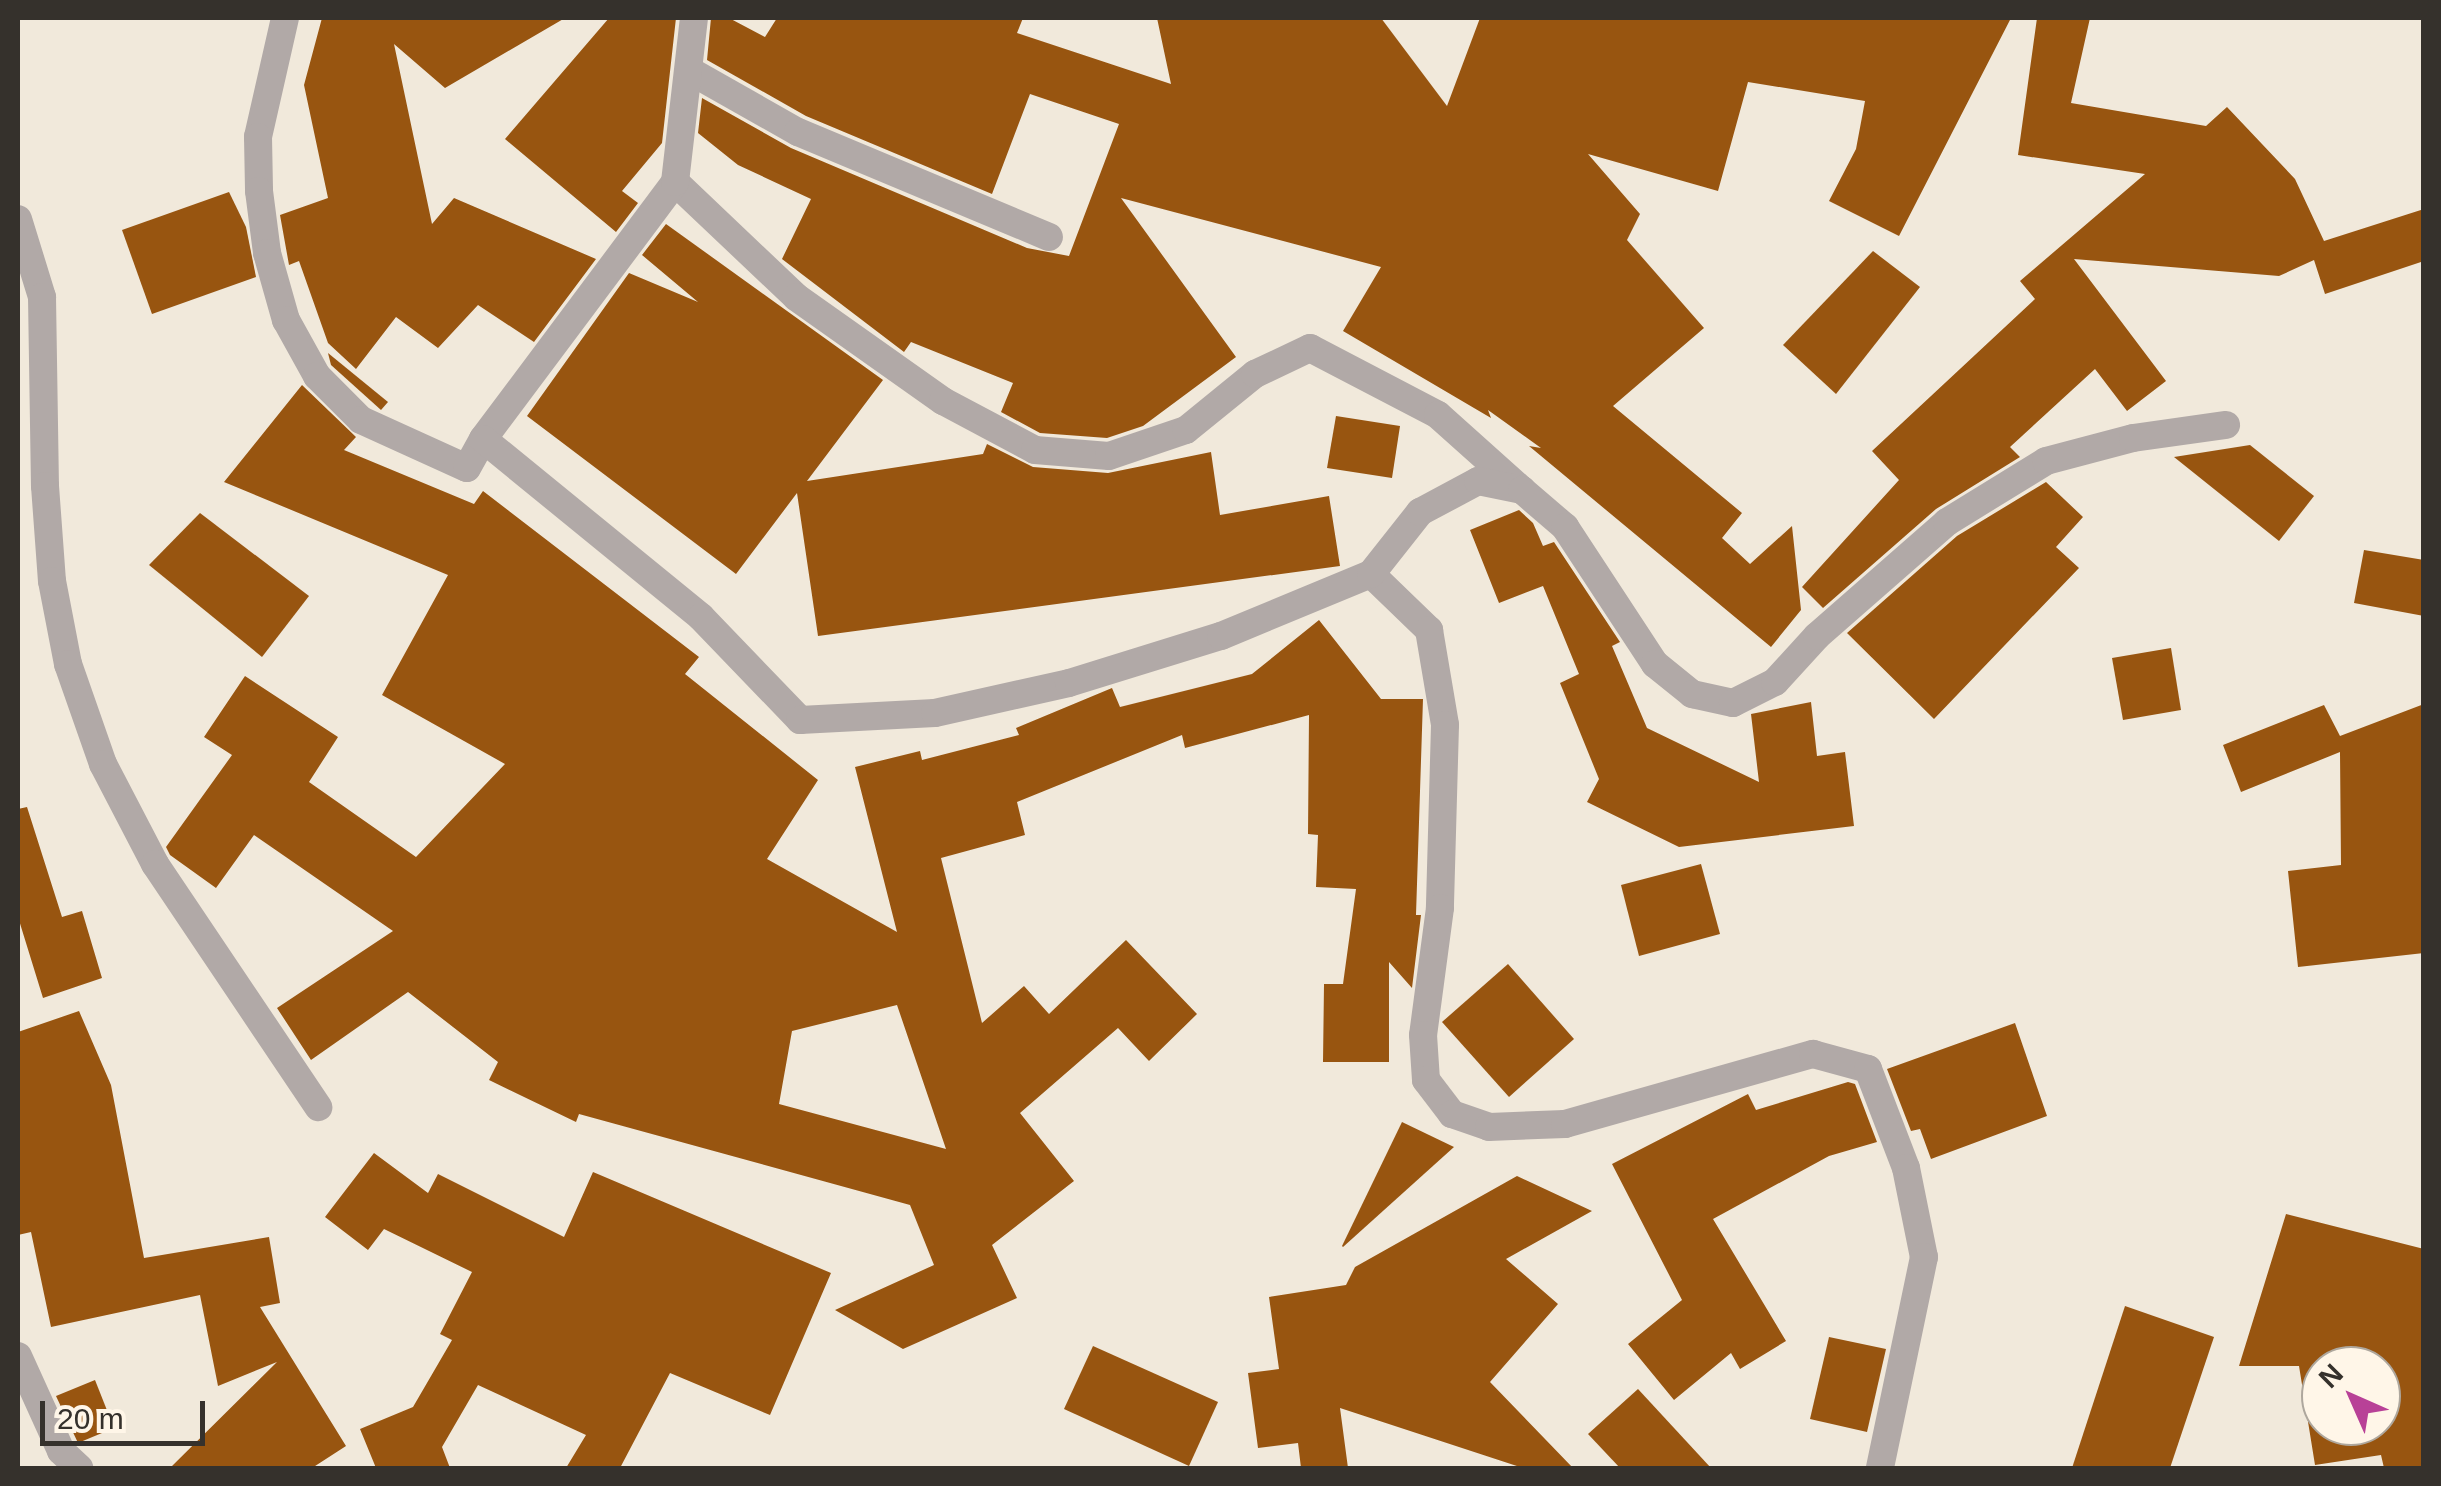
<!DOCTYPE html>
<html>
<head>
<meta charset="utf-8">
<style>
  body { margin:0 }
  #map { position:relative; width:2441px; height:1486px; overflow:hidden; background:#f1e9db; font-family:Arial,sans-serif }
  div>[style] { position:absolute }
  .building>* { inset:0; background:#985510 }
  .minor>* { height:28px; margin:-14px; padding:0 14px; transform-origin:14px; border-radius:14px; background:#b1a9a7 }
  .tertiary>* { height:28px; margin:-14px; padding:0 14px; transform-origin:14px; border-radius:14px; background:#b1a9a7 }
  span { translate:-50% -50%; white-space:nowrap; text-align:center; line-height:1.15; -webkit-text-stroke:10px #fff6e8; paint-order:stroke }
  .frame { position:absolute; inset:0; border:20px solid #35312c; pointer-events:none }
  .north { position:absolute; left:2301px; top:1346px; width:100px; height:100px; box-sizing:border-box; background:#fff6e8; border:2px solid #aea79d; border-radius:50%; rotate:315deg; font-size:28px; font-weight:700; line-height:40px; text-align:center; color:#35312c }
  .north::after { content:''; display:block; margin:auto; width:35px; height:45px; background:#b84197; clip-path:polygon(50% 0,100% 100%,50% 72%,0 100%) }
  .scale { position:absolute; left:40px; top:1401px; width:165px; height:45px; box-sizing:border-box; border:5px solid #35312c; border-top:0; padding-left:12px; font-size:30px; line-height:35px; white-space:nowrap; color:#35312c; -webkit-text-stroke:8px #fff6e8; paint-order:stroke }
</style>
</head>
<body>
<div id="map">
  <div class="building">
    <div style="clip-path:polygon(322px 18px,565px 18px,445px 88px,394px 44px,432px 224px,454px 198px,596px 259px,534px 342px,478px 305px,438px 348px,396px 317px,356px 369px,328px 343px,299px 261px,289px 265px,280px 215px,328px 198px,304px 85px)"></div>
    <div style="clip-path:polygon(609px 18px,676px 18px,662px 143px,622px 191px,638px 203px,616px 232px,505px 139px)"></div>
    <div style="clip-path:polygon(711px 18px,729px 18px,765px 37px,777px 18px,1023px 18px,1017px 33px,1171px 84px,1157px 18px,1381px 18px,1447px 106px,1480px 18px,2011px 18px,1899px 236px,1829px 201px,1856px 149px,1865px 101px,1748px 82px,1718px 191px,1588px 154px,1640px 214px,1627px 240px,1704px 328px,1613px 406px,1742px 513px,1722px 538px,1750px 564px,1792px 526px,1801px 610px,1771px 647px,1529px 446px,1541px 448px,1488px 410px,1491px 418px,1343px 331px,1381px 267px,1121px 198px,1236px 357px,1143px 426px,1107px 438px,1040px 433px,1001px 412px,1013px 383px,911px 342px,904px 352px,782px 259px,811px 199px,738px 165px,698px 133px,702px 98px,791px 148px,1027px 248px,1069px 256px,1119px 124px,1030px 94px,992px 194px,806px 116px,707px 60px)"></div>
    <div style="clip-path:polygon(2037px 18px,2090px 18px,2071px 103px,2206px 126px,2227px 107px,2295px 179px,2324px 241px,2424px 209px,2424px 261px,2325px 294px,2314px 260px,2279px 276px,2074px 259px,2166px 381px,2127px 411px,2095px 369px,2010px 447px,2020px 457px,1936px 509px,1823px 608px,1802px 587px,1899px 480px,1872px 451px,2035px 299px,2020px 281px,2145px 174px,2018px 155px)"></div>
    <div style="clip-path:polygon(229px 192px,246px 227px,256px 277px,152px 314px,122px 230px)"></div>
    <div style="clip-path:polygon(666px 224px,883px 380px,807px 481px,983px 454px,987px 444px,1033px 467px,1108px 473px,1211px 452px,1220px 515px,1329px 496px,1340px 566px,818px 636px,797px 493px,736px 574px,527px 416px,629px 273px,698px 302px,642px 255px)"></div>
    <div style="clip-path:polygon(1873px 251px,1920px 287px,1836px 394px,1783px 345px)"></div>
    <div style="clip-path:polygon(328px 353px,388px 402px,381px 410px,331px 365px)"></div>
    <div style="clip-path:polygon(evenodd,302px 385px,356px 437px,344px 450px,474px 504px,483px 491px,699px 657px,685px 674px,818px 780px,767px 859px,897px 932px,855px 767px,920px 751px,922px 760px,1019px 735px,1016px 728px,1112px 688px,1120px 707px,1252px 674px,1319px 620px,1381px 699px,1423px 699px,1416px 915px,1421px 915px,1412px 988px,1389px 962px,1389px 1062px,1323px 1062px,1324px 984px,1343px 984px,1356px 889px,1316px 887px,1318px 835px,1308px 834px,1309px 715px,1185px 748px,1182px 735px,1017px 802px,1025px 835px,941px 858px,982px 1023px,1024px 986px,1049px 1014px,1126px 940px,1197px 1014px,1149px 1061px,1118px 1028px,1020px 1113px,1074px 1181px,992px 1245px,1017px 1298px,903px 1349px,835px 1310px,934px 1265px,910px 1205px,579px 1114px,576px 1122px,489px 1080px,498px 1062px,408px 992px,311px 1060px,277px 1008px,393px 931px,254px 835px,216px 888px,170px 855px,166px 847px,232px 755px,204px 737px,245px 676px,338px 737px,309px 782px,416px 857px,505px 764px,382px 695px,448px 575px,224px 482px,302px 385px,897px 1005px,946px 1149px,779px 1104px,792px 1031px,897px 1005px)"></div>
    <div style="clip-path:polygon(1336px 416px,1400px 426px,1392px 478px,1327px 468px)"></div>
    <div style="clip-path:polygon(2250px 445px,2314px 496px,2279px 541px,2174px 457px)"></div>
    <div style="clip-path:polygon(2046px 482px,2083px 517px,2056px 547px,2079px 568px,1934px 719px,1847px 633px,1957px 536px)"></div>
    <div style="clip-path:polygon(1519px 510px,1533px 523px,1543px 546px,1554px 542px,1620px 642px,1612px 646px,1647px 728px,1759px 782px,1751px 714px,1811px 702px,1817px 756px,1845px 752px,1854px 826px,1679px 847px,1587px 802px,1599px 779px,1560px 683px,1579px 674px,1543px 586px,1499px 603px,1470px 530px)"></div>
    <div style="clip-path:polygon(200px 513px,309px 596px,262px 657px,149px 565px)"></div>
    <div style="clip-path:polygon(2364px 550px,2424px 560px,2424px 616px,2354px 603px)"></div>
    <div style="clip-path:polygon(2171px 648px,2181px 710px,2123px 720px,2112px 658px)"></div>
    <div style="clip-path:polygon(2424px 704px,2424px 953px,2298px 967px,2288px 871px,2341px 865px,2340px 752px,2241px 792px,2223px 745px,2324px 705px,2340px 736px)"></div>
    <div style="clip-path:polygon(27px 807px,62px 917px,82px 911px,102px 978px,43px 998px,18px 917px,18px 809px)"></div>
    <div style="clip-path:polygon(1701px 864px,1720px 934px,1639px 956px,1621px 885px)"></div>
    <div style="clip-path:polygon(1508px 964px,1574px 1039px,1509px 1097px,1442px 1022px)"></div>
    <div style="clip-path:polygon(79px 1011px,111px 1085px,144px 1258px,269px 1237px,280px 1303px,260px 1307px,346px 1446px,312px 1468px,170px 1468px,277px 1362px,218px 1386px,200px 1295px,51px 1327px,31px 1232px,18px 1235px,18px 1032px)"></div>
    <div style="clip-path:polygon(2015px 1023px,2047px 1116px,1931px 1159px,1920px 1129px,1911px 1131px,1887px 1069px)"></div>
    <div style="clip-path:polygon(1848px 1082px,1855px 1084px,1877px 1142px,1829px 1156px,1713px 1219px,1786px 1341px,1740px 1369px,1731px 1353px,1674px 1400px,1628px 1344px,1682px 1300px,1612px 1164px,1748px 1094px,1756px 1110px)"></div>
    <div style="clip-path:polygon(1402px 1122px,1454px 1147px,1343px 1247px,1342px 1246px)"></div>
    <div style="clip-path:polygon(374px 1153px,428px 1193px,438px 1174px,564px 1237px,593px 1172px,831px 1273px,770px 1415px,670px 1373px,620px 1468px,566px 1468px,586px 1435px,478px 1385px,442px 1447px,450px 1468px,376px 1468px,360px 1429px,413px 1407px,452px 1340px,440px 1334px,472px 1272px,384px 1229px,368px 1250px,325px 1217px)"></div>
    <div style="clip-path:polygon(1517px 1176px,1592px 1211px,1506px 1259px,1558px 1304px,1490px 1382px,1573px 1468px,1523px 1468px,1340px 1408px,1348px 1468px,1301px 1468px,1298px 1443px,1258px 1448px,1248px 1373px,1279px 1369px,1269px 1297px,1346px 1285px,1355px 1267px)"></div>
    <div style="clip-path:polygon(evenodd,2286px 1214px,2424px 1249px,2424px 1468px,2384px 1468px,2381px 1455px,2315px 1465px,2299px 1366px,2239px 1366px,2286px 1214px,2321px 1366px,2381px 1366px,2381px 1426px,2321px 1426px,2321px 1366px)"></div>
    <div style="clip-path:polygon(2125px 1306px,2214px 1337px,2170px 1468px,2072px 1468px)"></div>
    <div style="clip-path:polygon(1829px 1337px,1886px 1349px,1867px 1432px,1810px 1419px)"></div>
    <div style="clip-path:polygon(1093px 1346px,1218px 1402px,1189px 1466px,1064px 1409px)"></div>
    <div style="clip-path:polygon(95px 1380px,114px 1428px,78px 1443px,56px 1396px)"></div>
    <div style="clip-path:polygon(1638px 1389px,1711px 1468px,1620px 1468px,1588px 1434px)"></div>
  </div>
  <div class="minor">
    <div style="left:690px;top:71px;width:124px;rotate:29.5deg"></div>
    <div style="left:798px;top:132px;width:272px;rotate:22.7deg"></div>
    <div style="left:675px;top:182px;width:167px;rotate:43.5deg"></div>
    <div style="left:796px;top:297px;width:180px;rotate:35.3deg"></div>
    <div style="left:943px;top:401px;width:104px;rotate:28deg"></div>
    <div style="left:1035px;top:450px;width:74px;rotate:4.6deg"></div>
    <div style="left:1109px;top:456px;width:81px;rotate:-18.7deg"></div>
    <div style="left:1186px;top:430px;width:89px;rotate:-39.1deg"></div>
    <div style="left:1255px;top:374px;width:61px;rotate:-25.3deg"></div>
    <div style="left:1310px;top:348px;width:144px;rotate:27.6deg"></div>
    <div style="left:1438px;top:415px;width:113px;rotate:41.8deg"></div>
    <div style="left:18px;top:219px;width:82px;rotate:72.9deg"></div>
    <div style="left:42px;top:297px;width:189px;rotate:89.1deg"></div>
    <div style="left:45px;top:486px;width:95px;rotate:85.8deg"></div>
    <div style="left:52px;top:581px;width:85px;rotate:79.1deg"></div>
    <div style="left:68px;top:664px;width:106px;rotate:70.7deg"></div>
    <div style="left:103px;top:764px;width:113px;rotate:62.5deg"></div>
    <div style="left:155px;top:864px;width:293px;rotate:56.1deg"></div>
    <div style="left:483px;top:439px;width:321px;rotate:-53.2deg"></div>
    <div style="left:675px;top:182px;width:165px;rotate:-83.4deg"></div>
    <div style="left:1371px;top:574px;width:81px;rotate:44deg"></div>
    <div style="left:1429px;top:630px;width:96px;rotate:80.4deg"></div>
    <div style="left:1445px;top:725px;width:183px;rotate:91.6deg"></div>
    <div style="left:1440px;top:908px;width:128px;rotate:97.6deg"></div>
    <div style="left:1423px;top:1035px;width:45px;rotate:86.2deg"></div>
    <div style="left:1426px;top:1080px;width:43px;rotate:52.6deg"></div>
    <div style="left:1452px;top:1114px;width:39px;rotate:19deg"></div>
    <div style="left:1489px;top:1127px;width:76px;rotate:-2.3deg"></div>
    <div style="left:1565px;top:1124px;width:258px;rotate:-15.8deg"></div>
    <div style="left:1813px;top:1054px;width:57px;rotate:15.3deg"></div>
    <div style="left:1868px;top:1069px;width:106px;rotate:69deg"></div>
    <div style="left:1906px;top:1168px;width:91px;rotate:78.6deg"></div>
    <div style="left:1924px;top:1257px;width:216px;rotate:101.8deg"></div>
    <div style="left:18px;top:1356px;width:104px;rotate:65.6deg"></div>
    <div style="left:61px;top:1451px;width:25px;rotate:43deg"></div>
  </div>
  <div class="tertiary">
    <div style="left:285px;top:18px;width:122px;rotate:102.8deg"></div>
    <div style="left:258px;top:137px;width:54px;rotate:88.9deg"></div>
    <div style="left:259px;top:191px;width:63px;rotate:82.6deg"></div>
    <div style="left:267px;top:253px;width:70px;rotate:74.2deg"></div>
    <div style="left:286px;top:320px;width:64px;rotate:61deg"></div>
    <div style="left:317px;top:376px;width:62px;rotate:45deg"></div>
    <div style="left:361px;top:420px;width:116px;rotate:24.4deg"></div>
    <div style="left:467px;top:468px;width:33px;rotate:-61deg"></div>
    <div style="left:483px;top:439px;width:281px;rotate:39.2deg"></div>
    <div style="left:701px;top:617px;width:143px;rotate:46.1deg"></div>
    <div style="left:800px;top:720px;width:135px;rotate:-3deg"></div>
    <div style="left:935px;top:713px;width:137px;rotate:-12.6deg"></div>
    <div style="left:1069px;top:683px;width:159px;rotate:-17.2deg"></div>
    <div style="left:1221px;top:636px;width:162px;rotate:-22.5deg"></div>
    <div style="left:1371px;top:574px;width:79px;rotate:-51.7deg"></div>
    <div style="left:1420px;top:512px;width:66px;rotate:-28.1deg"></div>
    <div style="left:1478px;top:481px;width:45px;rotate:11.6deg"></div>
    <div style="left:1522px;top:490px;width:57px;rotate:40.7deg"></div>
    <div style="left:1565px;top:527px;width:164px;rotate:56.7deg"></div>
    <div style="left:1655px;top:664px;width:48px;rotate:39deg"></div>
    <div style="left:1692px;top:694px;width:42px;rotate:12.4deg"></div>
    <div style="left:1733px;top:703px;width:47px;rotate:-26.6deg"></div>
    <div style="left:1775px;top:682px;width:62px;rotate:-47.6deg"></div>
    <div style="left:1817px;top:636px;width:173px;rotate:-41.2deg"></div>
    <div style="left:1947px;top:522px;width:116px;rotate:-31.6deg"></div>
    <div style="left:2046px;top:461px;width:90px;rotate:-14.8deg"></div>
    <div style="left:2133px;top:438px;width:94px;rotate:-8deg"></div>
  </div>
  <div class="frame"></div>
  <div class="north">N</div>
  <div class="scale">20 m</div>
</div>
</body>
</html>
